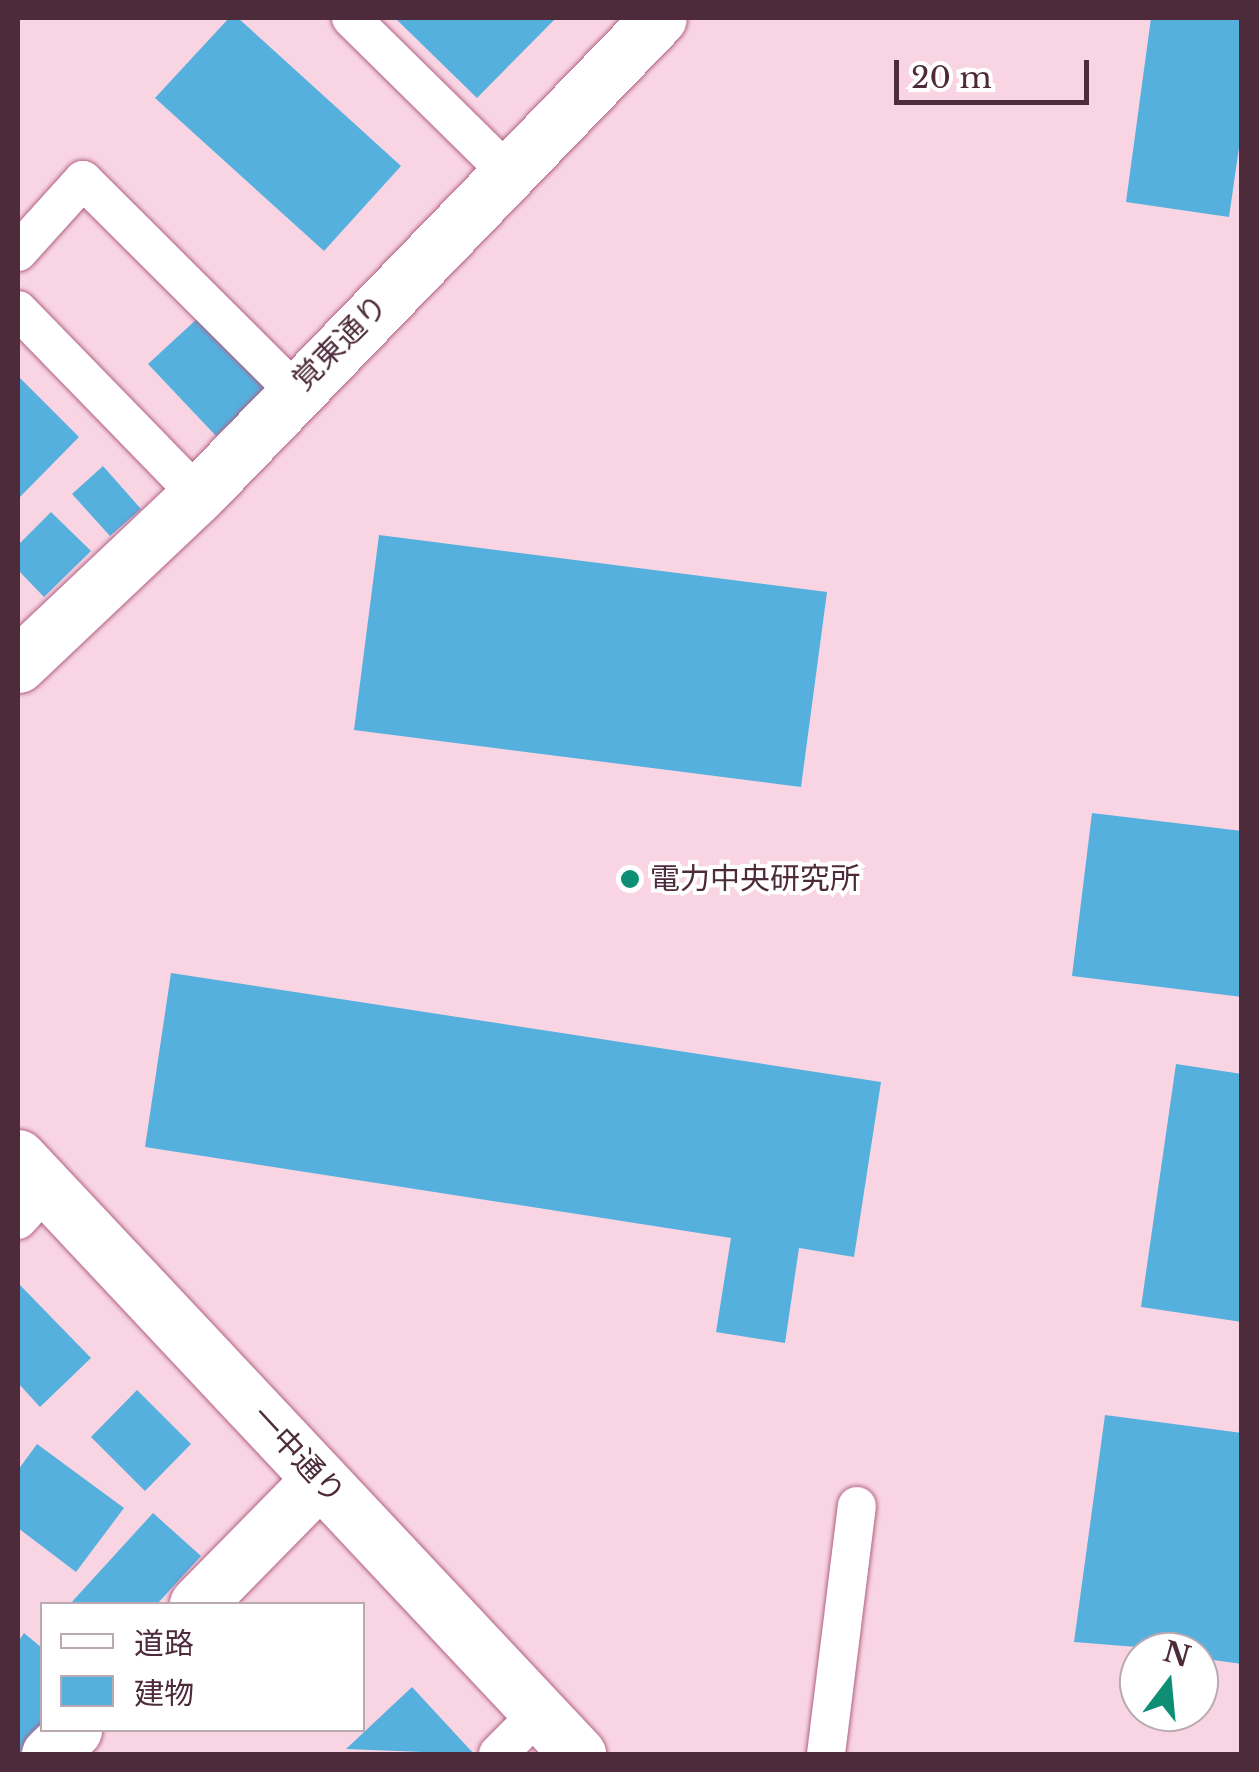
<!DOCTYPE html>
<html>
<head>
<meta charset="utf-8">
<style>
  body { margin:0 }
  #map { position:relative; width:1259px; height:1772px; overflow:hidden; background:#f9d5e3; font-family:"Libre Baskerville","Noto Sans JP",serif }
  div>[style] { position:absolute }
  .building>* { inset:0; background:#55b0de }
  .roads { filter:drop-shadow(0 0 2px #b16184) drop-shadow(0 0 2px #b16184) }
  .service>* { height:38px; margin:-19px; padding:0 19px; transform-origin:19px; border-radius:19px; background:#fff }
  .minor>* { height:55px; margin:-27.5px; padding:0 27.5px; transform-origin:27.5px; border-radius:27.5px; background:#fff }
  .tertiary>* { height:55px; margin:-27.5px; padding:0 27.5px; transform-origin:27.5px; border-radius:27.5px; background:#fff }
  .dots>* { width:28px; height:28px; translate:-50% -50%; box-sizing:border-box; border:5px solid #fff; border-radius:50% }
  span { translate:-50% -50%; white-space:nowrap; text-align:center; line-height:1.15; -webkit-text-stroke:8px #fff; paint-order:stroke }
  .street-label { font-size:30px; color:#4d2b3a }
  .poi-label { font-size:30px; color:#4d2b3a }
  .left { translate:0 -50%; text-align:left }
  .frame { position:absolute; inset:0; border:20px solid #4d2b3a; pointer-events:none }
  .legend { position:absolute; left:40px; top:1602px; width:325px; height:130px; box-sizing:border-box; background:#fff; border:2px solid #b8aab0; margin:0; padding:12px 18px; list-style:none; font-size:30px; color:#4d2b3a }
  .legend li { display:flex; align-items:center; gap:20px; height:50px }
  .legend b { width:50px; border:2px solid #b8aab0 }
  .north { position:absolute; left:1119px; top:1632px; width:100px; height:100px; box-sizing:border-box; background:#fff; border:2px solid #b8aab0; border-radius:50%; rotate:16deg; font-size:28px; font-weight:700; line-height:40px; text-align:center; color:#4d2b3a }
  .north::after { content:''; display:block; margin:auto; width:35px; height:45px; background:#0e8e74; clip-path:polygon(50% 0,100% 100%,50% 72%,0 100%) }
  .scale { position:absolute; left:894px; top:60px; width:195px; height:45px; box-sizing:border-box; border:5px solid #4d2b3a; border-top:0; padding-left:12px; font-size:30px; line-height:35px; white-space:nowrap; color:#4d2b3a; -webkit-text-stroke:8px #fff; paint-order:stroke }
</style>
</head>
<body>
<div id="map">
  <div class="building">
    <div style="clip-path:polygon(229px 18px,238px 18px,401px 166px,324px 251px,155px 98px)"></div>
    <div style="clip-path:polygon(395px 18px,556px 18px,477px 98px)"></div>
    <div style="clip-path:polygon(1151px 18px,1242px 18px,1242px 127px,1229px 217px,1126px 202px)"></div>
    <div style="clip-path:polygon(199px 317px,267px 390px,216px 436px,148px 364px)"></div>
    <div style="clip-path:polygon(18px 376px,79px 437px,18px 499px)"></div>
    <div style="clip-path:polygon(103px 466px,141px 509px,110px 536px,72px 494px)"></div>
    <div style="clip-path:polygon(51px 512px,91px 551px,44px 597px,18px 570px,18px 545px)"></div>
    <div style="clip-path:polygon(379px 535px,827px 592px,801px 787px,354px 730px)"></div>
    <div style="clip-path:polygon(1092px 813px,1242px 831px,1242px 997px,1072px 976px)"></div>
    <div style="clip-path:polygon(171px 973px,881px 1082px,854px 1257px,799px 1248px,785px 1343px,716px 1332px,731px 1238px,145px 1147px)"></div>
    <div style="clip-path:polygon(1176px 1064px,1242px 1074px,1242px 1322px,1141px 1307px)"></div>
    <div style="clip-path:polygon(18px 1283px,91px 1358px,40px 1407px,18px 1383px)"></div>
    <div style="clip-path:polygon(137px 1390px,191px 1444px,145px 1491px,91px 1437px)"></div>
    <div style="clip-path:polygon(1105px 1415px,1242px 1433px,1242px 1664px,1199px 1658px,1199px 1652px,1074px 1642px)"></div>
    <div style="clip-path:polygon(37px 1444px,124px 1508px,76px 1572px,18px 1528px,18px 1470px)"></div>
    <div style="clip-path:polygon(153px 1513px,201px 1556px,157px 1604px,70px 1604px)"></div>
    <div style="clip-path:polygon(24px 1633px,42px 1648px,42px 1730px,18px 1754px,18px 1642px)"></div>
    <div style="clip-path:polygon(412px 1687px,474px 1754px,346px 1749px)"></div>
  </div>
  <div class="roads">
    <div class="service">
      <div style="left:351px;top:18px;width:222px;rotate:44.6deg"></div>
      <div style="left:18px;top:252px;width:97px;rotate:-47.9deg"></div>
      <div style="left:83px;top:180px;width:298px;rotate:44.9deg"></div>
      <div style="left:18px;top:310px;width:258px;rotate:45.8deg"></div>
      <div style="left:18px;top:1220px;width:43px;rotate:-47.8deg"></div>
      <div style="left:498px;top:1754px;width:58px;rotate:-45deg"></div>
      <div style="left:826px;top:1754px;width:250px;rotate:-82.9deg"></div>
    </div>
    <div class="minor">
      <div style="left:18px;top:665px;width:248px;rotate:-43.4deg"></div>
      <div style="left:198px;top:495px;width:663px;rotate:-45.98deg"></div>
      <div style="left:197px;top:1604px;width:175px;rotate:-45.5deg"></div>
      <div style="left:49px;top:1754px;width:35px;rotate:-44deg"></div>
    </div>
    <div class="tertiary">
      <div style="left:18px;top:1157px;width:819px;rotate:46.83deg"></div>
    </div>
  </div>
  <div class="dots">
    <div style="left:630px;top:879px;background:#0e8e74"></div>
  </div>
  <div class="street-label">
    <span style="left:340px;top:343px;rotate:-45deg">覚東通り</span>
    <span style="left:298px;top:1455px;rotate:47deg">一中通り</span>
  </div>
  <div class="poi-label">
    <span class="left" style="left:650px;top:879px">電力中央研究所</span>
  </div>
  <div class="frame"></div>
  <ul class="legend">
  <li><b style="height:12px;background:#fff"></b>道路</li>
  <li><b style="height:28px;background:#55b0de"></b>建物</li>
  </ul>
  <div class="north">N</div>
  <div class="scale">20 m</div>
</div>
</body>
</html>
